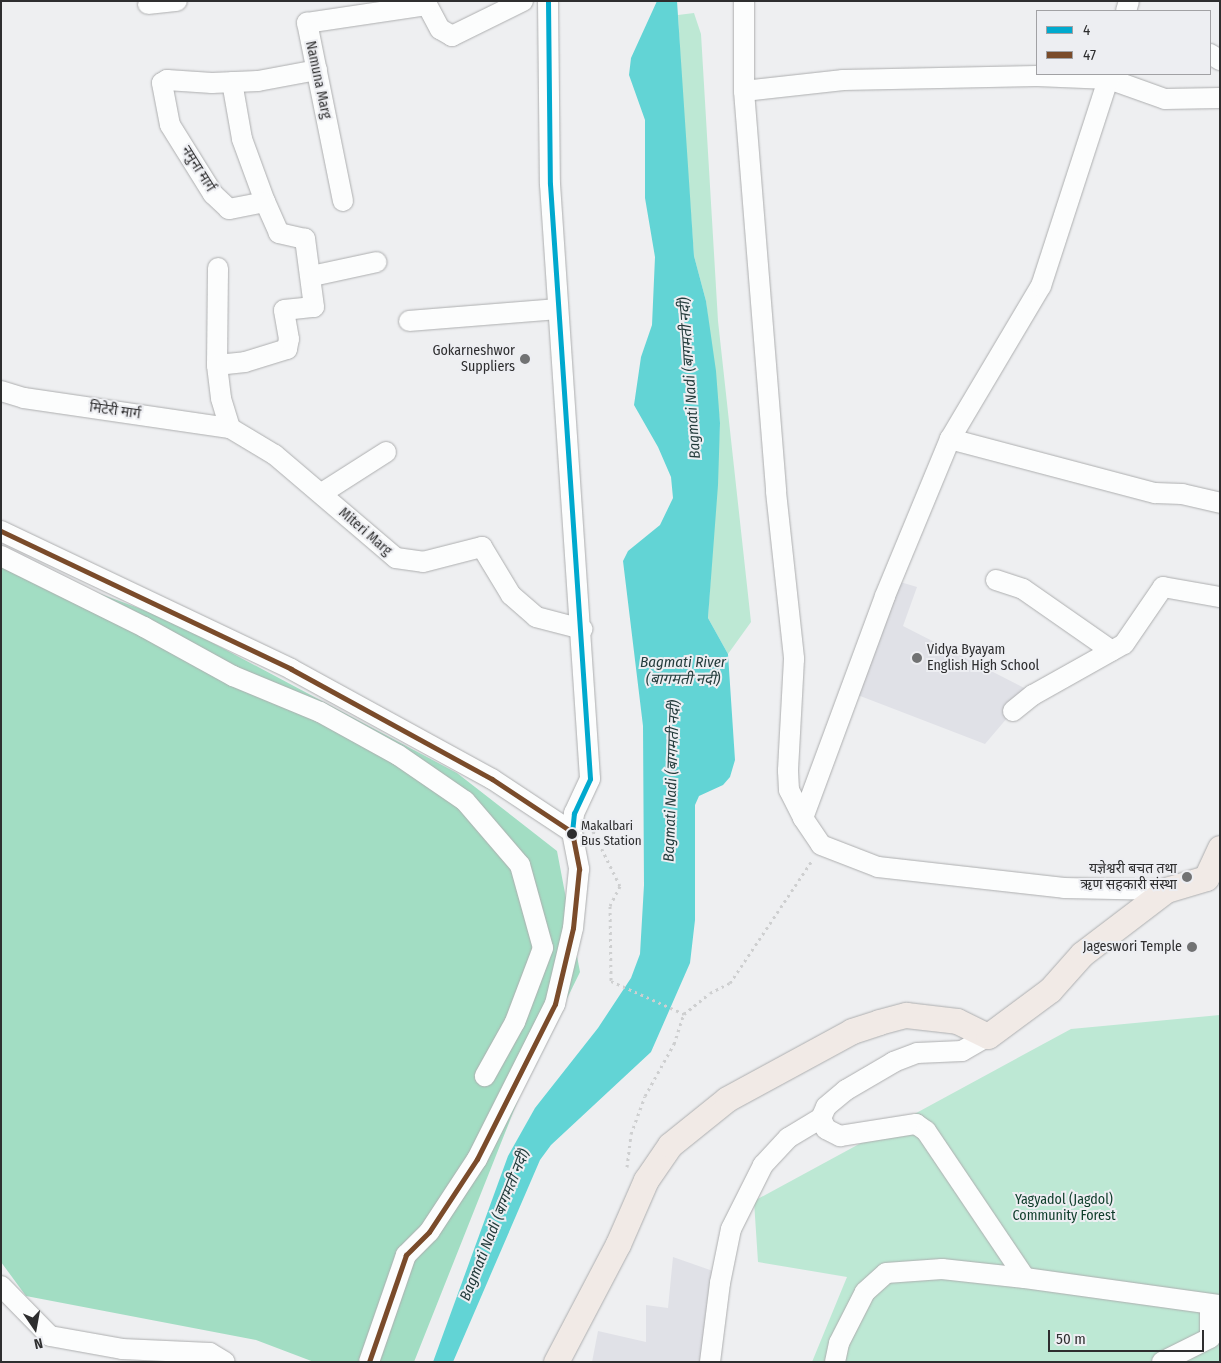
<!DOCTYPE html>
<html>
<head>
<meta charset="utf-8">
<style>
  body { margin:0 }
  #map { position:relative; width:1221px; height:1363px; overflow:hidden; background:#eeeff1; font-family:"Fira Sans Condensed","Noto Sans Devanagari",sans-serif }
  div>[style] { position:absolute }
  .built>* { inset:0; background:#e0e1e7 }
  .green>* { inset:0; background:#bde8d4 }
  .forest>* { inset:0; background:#a2ddc3 }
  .water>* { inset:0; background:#62d4d5 }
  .path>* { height:3px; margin-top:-1.5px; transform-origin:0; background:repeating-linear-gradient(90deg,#cecfd0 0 2.5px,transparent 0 6.5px) }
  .roads { filter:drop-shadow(0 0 1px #adaeaf) drop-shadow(0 0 1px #adaeaf) }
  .minor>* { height:20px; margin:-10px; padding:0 10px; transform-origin:10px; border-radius:10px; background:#fcfdfd }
  .major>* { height:25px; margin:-12.5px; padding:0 12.5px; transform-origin:12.5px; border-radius:12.5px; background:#f1eae6 }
  .bus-1>* { height:5px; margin:-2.5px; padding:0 2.5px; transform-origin:2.5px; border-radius:2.5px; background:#00a9ce }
  .bus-2>* { height:5px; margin:-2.5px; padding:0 2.5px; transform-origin:2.5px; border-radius:2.5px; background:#7a4b2a }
  .dots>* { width:14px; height:14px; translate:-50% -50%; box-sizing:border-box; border:2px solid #edeef2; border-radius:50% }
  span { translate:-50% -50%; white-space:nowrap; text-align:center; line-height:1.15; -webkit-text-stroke:4px #edeef2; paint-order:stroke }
  .bus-label { font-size:13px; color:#2e2e2f }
  .left { translate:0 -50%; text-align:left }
  .street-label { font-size:14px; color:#2e2e2f }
  .poi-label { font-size:14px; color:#2e2e2f }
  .right { translate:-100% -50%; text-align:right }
  .park-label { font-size:14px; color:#0d3c29 }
  .water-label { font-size:15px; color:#243c3c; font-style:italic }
  .frame { position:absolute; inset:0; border:2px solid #2e2e2f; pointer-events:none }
  .legend { position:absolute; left:1036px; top:10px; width:175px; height:65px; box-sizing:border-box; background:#edeef2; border:1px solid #a1a1a4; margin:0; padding:6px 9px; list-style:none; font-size:15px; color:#2e2e2f }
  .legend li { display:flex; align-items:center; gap:10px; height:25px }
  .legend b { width:25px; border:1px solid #a1a1a4 }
  .north { position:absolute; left:10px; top:1303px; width:50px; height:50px; -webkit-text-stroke:4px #edeef2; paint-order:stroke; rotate:168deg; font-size:14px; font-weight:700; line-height:20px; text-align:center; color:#2e2e2f }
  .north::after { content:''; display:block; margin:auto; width:18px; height:22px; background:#2e2e2f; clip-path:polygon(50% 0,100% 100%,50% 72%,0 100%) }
  .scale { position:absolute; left:1048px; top:1330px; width:156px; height:22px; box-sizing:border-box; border:2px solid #2e2e2f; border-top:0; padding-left:6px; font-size:15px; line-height:18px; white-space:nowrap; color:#2e2e2f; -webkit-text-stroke:4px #edeef2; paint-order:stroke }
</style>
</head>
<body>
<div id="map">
  <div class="built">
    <div style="clip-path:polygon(897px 581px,917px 587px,903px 626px,1030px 691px,985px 744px,855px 694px)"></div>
    <div style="clip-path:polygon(673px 1257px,713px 1271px,702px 1362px,592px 1362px,598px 1331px,646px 1342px,646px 1305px,668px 1308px)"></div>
  </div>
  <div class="green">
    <div style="clip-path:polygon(694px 13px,701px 34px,718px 321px,751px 622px,728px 654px,708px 618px,720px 423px,706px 301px,694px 256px,683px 109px,678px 15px)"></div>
    <div style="clip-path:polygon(1220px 1015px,1220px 1362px,812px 1362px,847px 1277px,758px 1262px,754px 1201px,1071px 1029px)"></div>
  </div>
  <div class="forest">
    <div style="clip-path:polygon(1px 546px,90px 590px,168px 619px,457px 773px,557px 851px,580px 972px,520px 1095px,414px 1362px,314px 1362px,256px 1340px,26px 1296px,1px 1262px)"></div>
  </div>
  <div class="water">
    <div style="clip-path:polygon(657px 1px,677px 1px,694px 256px,706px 301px,716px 371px,720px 423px,718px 485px,708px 618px,728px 654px,735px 760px,730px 777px,723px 785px,699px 796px,695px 805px,695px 920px,690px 963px,651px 1052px,551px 1145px,540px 1160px,453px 1362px,433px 1362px,508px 1156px,535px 1108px,598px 1028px,631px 978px,640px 954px,644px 885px,643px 726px,623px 561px,628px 551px,660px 525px,673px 498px,671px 477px,658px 447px,634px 405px,641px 357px,652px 325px,655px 257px,645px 198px,645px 120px,629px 75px,631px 58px)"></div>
  </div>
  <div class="path">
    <div style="left:593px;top:831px;width:61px;rotate:63.9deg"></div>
    <div style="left:620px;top:886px;width:22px;rotate:117deg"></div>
    <div style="left:610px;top:906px;width:75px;rotate:89.2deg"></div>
    <div style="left:611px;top:981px;width:80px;rotate:24.3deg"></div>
    <div style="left:627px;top:1167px;width:33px;rotate:-83deg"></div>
    <div style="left:631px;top:1134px;width:40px;rotate:-69.8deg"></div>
    <div style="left:645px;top:1096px;width:60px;rotate:-60.9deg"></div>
    <div style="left:674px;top:1044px;width:32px;rotate:-72deg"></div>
    <div style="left:684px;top:1014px;width:33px;rotate:-39deg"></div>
    <div style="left:710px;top:993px;width:22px;rotate:-27deg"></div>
    <div style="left:730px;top:983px;width:146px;rotate:-56.2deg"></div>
  </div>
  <div class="roads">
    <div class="minor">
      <div style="left:425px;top:1px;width:32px;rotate:62deg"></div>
      <div style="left:440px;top:29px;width:14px;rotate:30deg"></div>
      <div style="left:452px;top:36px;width:79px;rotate:-26.2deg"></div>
      <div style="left:548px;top:1px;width:183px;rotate:89.4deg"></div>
      <div style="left:550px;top:184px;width:596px;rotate:86.15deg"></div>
      <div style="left:590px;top:779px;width:38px;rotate:115deg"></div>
      <div style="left:574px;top:813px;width:19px;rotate:96deg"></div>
      <div style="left:744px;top:1px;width:90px;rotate:90deg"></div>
      <div style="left:744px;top:91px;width:402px;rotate:85.4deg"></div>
      <div style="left:776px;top:492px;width:168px;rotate:83.8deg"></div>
      <div style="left:794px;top:659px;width:112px;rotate:93.1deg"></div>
      <div style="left:788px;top:771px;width:19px;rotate:87deg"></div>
      <div style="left:789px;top:790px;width:31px;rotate:63deg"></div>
      <div style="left:803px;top:818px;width:32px;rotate:56deg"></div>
      <div style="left:821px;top:845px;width:61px;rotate:21.1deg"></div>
      <div style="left:878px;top:867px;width:187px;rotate:6.4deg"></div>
      <div style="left:1064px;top:888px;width:102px;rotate:1.1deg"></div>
      <div style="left:148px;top:4px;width:29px;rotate:-6deg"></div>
      <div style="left:1126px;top:11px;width:10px;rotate:-73deg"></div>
      <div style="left:1210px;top:54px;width:12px;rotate:31deg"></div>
      <div style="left:232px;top:82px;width:58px;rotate:80deg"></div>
      <div style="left:242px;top:139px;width:67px;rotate:69.9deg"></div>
      <div style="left:744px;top:91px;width:100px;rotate:-6.3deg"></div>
      <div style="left:843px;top:80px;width:194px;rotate:-1.2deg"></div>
      <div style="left:1037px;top:76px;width:72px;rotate:2.4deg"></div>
      <div style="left:1109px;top:79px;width:59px;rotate:19.7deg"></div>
      <div style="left:1165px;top:99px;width:55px;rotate:-1deg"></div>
      <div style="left:343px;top:201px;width:182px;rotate:-101.4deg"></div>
      <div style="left:307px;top:23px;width:121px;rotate:-8.5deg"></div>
      <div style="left:312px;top:276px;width:66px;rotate:-12.2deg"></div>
      <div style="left:409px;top:321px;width:149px;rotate:-4.6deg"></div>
      <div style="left:217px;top:365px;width:97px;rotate:-89.4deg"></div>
      <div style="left:1px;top:391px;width:24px;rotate:17deg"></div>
      <div style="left:24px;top:398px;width:208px;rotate:8.3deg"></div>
      <div style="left:230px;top:428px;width:52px;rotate:31deg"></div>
      <div style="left:275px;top:455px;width:159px;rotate:40.4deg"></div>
      <div style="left:396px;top:558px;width:27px;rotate:8deg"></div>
      <div style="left:423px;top:562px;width:61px;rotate:-14.3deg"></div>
      <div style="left:482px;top:547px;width:56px;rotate:58.9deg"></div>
      <div style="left:511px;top:595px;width:33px;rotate:41deg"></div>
      <div style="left:536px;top:617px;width:48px;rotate:14.6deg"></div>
      <div style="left:230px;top:428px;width:31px;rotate:-107deg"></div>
      <div style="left:221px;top:398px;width:33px;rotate:-97deg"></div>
      <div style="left:217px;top:365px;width:28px;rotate:-6deg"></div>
      <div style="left:245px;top:362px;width:44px;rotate:-17.2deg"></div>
      <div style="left:287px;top:349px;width:10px;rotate:-79deg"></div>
      <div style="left:289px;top:339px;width:29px;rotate:-100deg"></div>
      <div style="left:284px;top:310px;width:30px;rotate:-6deg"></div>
      <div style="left:314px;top:307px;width:69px;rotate:-97.5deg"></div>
      <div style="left:305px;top:239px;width:27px;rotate:-167deg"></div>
      <div style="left:279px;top:233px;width:34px;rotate:-114deg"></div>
      <div style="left:265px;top:202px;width:37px;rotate:169deg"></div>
      <div style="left:229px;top:209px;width:22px;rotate:-137deg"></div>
      <div style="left:213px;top:194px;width:81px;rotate:-121.9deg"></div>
      <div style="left:170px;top:125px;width:43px;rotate:-100.8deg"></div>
      <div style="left:162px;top:83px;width:6px;rotate:-31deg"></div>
      <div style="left:167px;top:80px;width:45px;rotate:3.8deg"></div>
      <div style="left:212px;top:83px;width:46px;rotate:-2.5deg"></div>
      <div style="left:258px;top:81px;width:60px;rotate:-10.6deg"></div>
      <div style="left:950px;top:439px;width:178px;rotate:-59.3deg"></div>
      <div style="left:1041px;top:286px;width:223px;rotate:-72deg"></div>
      <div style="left:322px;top:493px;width:76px;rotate:-32.6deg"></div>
      <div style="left:1px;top:531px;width:321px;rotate:25.4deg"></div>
      <div style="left:291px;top:669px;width:229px;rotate:28.7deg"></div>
      <div style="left:492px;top:779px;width:96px;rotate:33.5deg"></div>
      <div style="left:572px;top:832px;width:38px;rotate:79deg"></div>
      <div style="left:579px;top:869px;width:59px;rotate:95.8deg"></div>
      <div style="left:573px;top:928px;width:78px;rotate:103.3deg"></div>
      <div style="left:555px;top:1004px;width:174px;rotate:116.7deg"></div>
      <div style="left:477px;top:1159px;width:87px;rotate:123.3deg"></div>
      <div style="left:429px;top:1232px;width:33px;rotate:135deg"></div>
      <div style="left:406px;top:1255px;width:113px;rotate:109.1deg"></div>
      <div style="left:1px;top:556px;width:160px;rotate:26.4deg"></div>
      <div style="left:144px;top:627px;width:102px;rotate:28.8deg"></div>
      <div style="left:233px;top:676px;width:94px;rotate:22.5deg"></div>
      <div style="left:320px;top:712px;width:89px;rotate:28.9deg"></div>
      <div style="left:398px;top:755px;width:81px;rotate:34.5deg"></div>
      <div style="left:465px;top:801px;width:84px;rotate:49.3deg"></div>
      <div style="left:520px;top:865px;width:86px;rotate:74.5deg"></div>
      <div style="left:543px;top:948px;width:79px;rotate:110.7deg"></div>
      <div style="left:515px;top:1022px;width:62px;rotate:119.1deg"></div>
      <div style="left:996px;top:580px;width:28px;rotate:18deg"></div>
      <div style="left:1023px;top:589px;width:108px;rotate:34.9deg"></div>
      <div style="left:1013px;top:711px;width:26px;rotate:-39deg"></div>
      <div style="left:1033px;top:695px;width:104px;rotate:-29.3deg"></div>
      <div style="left:1124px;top:644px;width:69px;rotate:-55.6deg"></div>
      <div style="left:1163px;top:587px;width:58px;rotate:10deg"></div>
      <div style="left:803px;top:818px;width:237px;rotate:-69.7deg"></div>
      <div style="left:885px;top:596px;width:170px;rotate:-67.5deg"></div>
      <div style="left:950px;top:439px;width:212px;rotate:14.8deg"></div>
      <div style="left:1155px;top:493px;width:27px;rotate:2deg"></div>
      <div style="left:1182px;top:494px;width:39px;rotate:13deg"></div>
      <div style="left:988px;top:1036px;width:30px;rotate:150deg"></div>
      <div style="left:962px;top:1051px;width:45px;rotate:177.5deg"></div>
      <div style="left:917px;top:1053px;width:25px;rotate:159deg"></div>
      <div style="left:894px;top:1062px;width:56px;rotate:149.7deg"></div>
      <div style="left:846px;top:1090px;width:26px;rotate:140deg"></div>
      <div style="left:826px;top:1107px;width:12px;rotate:114deg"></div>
      <div style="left:821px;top:1118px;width:12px;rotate:66deg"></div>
      <div style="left:826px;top:1129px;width:16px;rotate:27deg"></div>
      <div style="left:840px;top:1136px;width:77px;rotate:-9deg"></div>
      <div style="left:916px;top:1124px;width:12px;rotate:35deg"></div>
      <div style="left:926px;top:1131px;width:177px;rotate:56deg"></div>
      <div style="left:1025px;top:1278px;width:197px;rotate:7.9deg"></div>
      <div style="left:1px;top:1286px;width:70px;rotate:45.6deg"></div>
      <div style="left:50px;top:1336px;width:73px;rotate:10.2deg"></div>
      <div style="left:122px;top:1349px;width:88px;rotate:2.6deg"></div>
      <div style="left:210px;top:1353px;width:17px;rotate:31deg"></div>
      <div style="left:710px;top:1362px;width:80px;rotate:-82.8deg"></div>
      <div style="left:720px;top:1283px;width:55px;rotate:-78.5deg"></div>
      <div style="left:731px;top:1229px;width:72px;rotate:-63.4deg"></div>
      <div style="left:763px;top:1165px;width:37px;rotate:-47deg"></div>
      <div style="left:788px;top:1138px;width:39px;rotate:-31deg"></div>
      <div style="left:835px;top:1362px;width:19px;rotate:-78deg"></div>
      <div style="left:839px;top:1343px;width:57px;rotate:-63deg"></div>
      <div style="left:865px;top:1292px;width:28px;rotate:-42deg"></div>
      <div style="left:886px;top:1273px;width:56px;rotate:-4.1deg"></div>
      <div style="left:942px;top:1269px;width:83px;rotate:6.2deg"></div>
      <div style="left:1162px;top:1362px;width:54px;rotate:-26.6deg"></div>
      <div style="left:1210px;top:1338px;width:33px;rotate:-90deg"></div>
    </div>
    <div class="major">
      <div style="left:556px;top:1362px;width:133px;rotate:-62.3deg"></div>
      <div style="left:618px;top:1244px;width:70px;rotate:-66.4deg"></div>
      <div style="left:646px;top:1180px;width:42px;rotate:-55.6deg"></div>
      <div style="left:670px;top:1145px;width:73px;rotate:-38.9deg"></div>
      <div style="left:727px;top:1099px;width:142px;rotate:-28.5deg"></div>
      <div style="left:852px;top:1031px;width:28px;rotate:-18deg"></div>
      <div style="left:879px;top:1022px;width:28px;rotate:-15deg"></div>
      <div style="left:906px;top:1015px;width:51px;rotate:6.7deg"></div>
      <div style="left:957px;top:1021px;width:34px;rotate:26deg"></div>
      <div style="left:988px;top:1036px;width:77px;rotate:-36.6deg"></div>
      <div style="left:1050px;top:990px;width:48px;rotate:-48.4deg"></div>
      <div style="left:1082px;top:954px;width:106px;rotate:-37.3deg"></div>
      <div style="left:1166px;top:890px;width:42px;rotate:-16.7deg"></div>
      <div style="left:1206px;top:878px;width:33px;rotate:-65deg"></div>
    </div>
  </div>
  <div class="bus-1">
    <div style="left:548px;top:1px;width:183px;rotate:89.4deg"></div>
    <div style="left:550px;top:184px;width:596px;rotate:86.15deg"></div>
    <div style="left:590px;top:779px;width:38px;rotate:115deg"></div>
    <div style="left:574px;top:813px;width:19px;rotate:96deg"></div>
  </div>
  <div class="bus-2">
    <div style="left:1px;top:531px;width:321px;rotate:25.4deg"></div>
    <div style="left:291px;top:669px;width:229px;rotate:28.7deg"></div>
    <div style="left:492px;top:779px;width:96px;rotate:33.5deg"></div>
    <div style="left:572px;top:832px;width:38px;rotate:79deg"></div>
    <div style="left:579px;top:869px;width:59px;rotate:95.8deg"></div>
    <div style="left:573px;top:928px;width:78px;rotate:103.3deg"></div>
    <div style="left:555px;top:1004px;width:174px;rotate:116.7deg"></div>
    <div style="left:477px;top:1159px;width:87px;rotate:123.3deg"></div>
    <div style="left:429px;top:1232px;width:33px;rotate:135deg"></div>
    <div style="left:406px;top:1255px;width:113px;rotate:109.1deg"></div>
  </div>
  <div class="dots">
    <div style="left:525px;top:359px;background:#717273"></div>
    <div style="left:917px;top:658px;background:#717273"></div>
    <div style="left:572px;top:834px;background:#2e2e2f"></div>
    <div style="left:1187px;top:877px;background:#717273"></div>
    <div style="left:1192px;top:947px;background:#717273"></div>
  </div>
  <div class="bus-label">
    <span class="left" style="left:581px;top:834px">Makalbari<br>Bus Station</span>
  </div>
  <div class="street-label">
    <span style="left:318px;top:80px;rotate:78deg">Namuna Marg</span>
    <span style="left:198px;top:169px;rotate:58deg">नमुना मार्ग</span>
    <span style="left:115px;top:411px;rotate:8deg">मिटेरी मार्ग</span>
    <span style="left:365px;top:532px;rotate:41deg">Miteri Marg</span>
  </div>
  <div class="poi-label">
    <span class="right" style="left:515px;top:359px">Gokarneshwor<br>Suppliers</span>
    <span class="left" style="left:927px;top:658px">Vidya Byayam<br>English High School</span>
    <span class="right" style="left:1177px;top:877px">यज्ञेश्वरी बचत तथा<br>ऋण सहकारी संस्था</span>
    <span class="right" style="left:1182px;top:947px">Jageswori Temple</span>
  </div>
  <div class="park-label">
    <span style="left:1064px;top:1208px">Yagyadol (Jagdol)<br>Community Forest</span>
  </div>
  <div class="water-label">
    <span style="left:690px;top:378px;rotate:-94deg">Bagmati Nadi (बागमती नदी)</span>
    <span style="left:683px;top:671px">Bagmati River<br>(बागमती नदी)</span>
    <span style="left:672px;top:781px;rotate:-88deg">Bagmati Nadi (बागमती नदी)</span>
    <span style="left:495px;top:1225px;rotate:-68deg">Bagmati Nadi (बागमती नदी)</span>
  </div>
  <div class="frame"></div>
  <ul class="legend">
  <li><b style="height:6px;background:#00a9ce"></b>4</li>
  <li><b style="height:6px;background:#7a4b2a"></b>47</li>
  </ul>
  <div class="north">N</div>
  <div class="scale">50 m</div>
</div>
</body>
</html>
